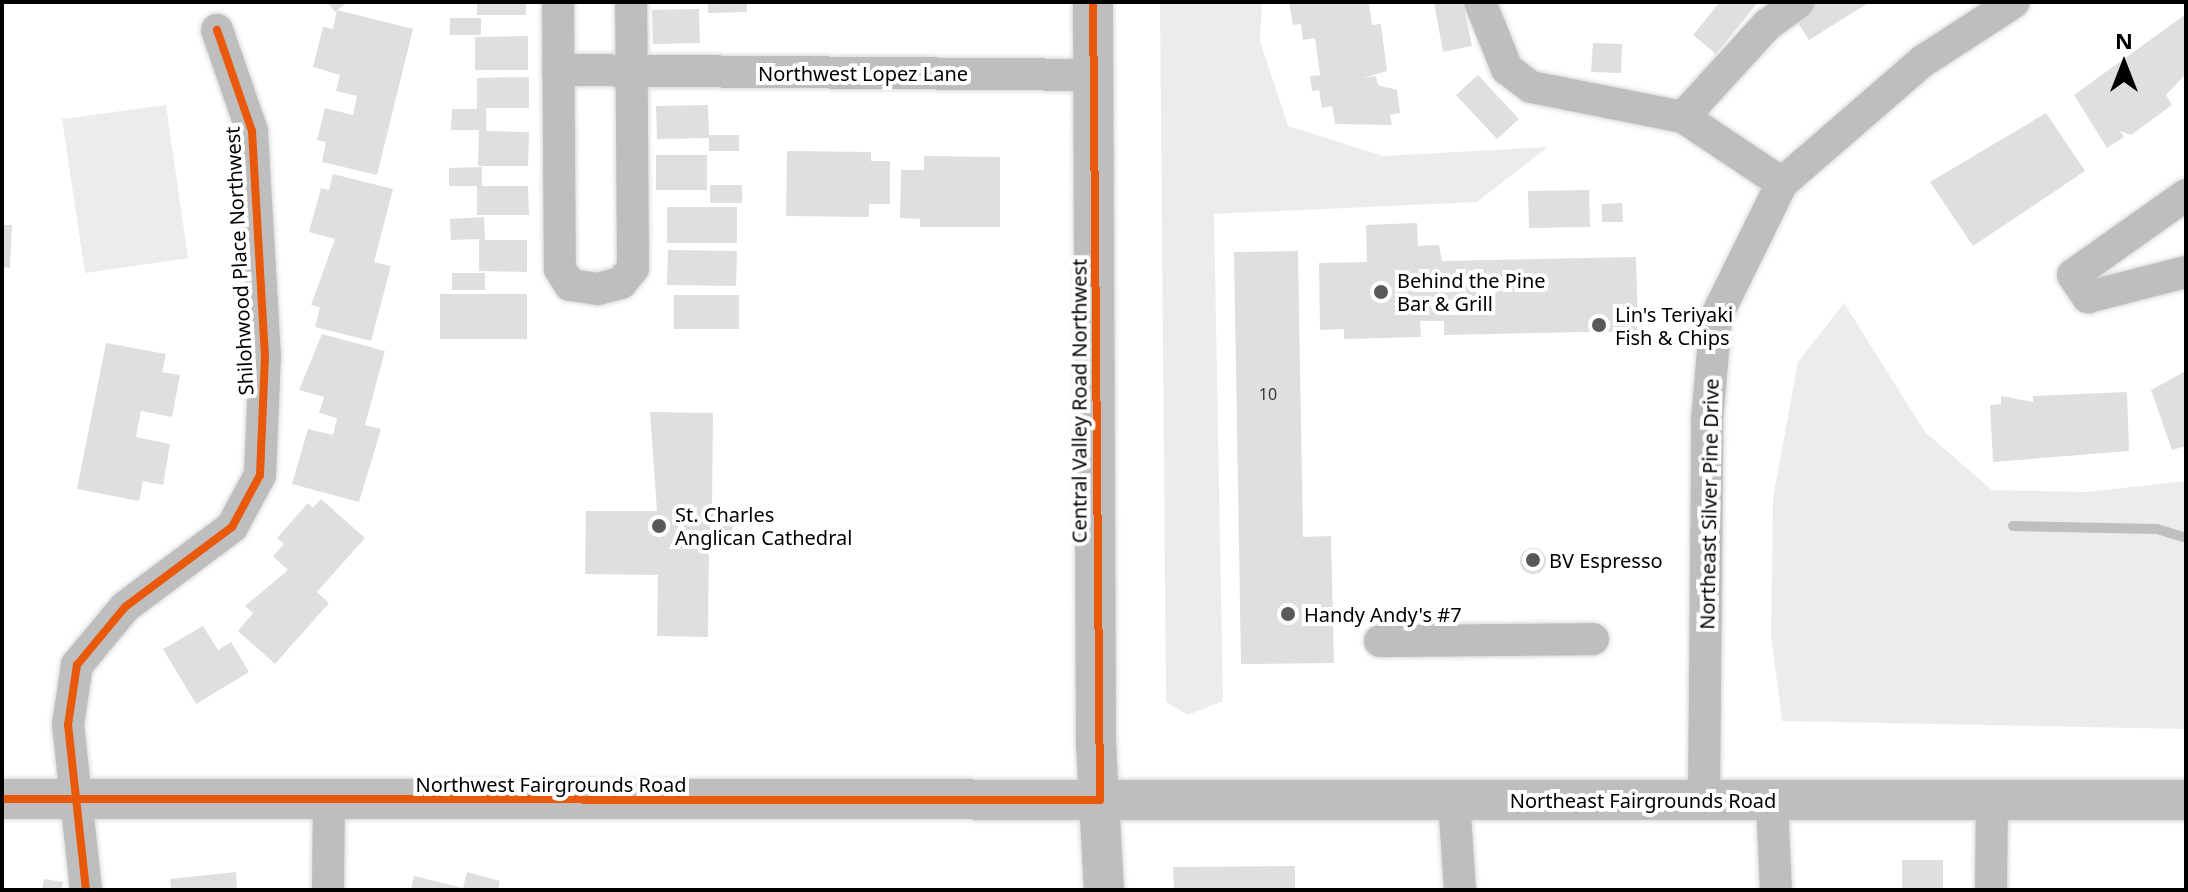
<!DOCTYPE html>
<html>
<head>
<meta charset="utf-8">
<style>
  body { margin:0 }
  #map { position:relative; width:2188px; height:892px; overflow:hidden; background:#fff; font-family:"Noto Sans",sans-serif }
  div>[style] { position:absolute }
  .green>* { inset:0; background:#ececec }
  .stream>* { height:10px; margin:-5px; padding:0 5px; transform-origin:5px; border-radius:5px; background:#bfbfbf }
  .building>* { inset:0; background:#dfdfdf }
  .round { border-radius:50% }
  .roads { filter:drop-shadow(0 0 2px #dbdbdb) drop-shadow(0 0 2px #dbdbdb) }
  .minor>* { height:32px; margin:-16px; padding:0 16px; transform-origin:16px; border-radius:16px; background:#bebebe }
  .major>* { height:40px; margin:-20px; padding:0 20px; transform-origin:20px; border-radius:20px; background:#bebebe }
  .cycleway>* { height:8px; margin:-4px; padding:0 4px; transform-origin:4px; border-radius:4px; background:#e8590c }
  .dots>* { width:22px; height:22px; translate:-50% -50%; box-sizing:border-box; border:4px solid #fff; border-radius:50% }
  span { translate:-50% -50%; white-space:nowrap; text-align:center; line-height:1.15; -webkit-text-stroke:8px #fff; paint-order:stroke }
  .number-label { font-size:16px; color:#383838 }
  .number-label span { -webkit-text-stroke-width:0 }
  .street-label { font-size:20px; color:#000 }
  .poi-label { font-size:20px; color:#000 }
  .left { translate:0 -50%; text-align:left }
  .frame { position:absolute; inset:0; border:4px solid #000; pointer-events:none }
  .north { position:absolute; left:2084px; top:24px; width:80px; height:80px; -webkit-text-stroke:6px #fff; paint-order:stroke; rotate:0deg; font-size:22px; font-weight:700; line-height:32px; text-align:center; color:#000 }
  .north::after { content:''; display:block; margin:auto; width:28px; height:36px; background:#000; clip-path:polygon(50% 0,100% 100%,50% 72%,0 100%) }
</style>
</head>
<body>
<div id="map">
  <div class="green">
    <div style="clip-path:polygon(1160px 2px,1262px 2px,1260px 41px,1288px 126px,1383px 156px,1548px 147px,1477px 202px,1214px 214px,1223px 701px,1188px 715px,1166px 702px)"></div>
    <div style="clip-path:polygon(166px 105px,188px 258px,85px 273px,62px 119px)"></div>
    <div style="clip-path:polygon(1844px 303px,1925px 432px,1992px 490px,2085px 492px,2186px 481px,2186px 729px,1782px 721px,1771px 635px,1773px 498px,1798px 362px)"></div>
  </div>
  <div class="stream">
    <div style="left:2013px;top:526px;width:144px;rotate:1.2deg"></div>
    <div style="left:2157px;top:529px;width:30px;rotate:17deg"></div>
  </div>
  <div class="building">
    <div style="clip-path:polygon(327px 2px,348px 2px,335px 12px)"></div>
    <div style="clip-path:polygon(477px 2px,526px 2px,526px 15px,477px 15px)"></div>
    <div style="clip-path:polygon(708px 2px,747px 2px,747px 12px,708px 13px)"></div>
    <div style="clip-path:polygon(1289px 2px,1369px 2px,1372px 25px,1381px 24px,1387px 71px,1363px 78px,1376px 76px,1378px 85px,1397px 90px,1400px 113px,1390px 115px,1392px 125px,1335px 124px,1332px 106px,1322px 108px,1319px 90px,1312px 91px,1310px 76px,1320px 75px,1315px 38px,1303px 40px,1301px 24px,1293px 25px)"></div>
    <div style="clip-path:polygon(1434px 2px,1463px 2px,1472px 46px,1443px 52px)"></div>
    <div style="clip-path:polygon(1720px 2px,1758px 2px,1716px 54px,1693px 35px)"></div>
    <div style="clip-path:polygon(1814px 2px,1870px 2px,1809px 40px,1793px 15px)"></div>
    <div style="clip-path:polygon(699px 9px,700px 43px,653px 44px,652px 10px)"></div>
    <div style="clip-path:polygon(337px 10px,413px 29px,377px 175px,322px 162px,326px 142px,317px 140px,325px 108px,353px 115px,357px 96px,336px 91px,340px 75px,313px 67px,323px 27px,333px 29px)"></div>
    <div style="clip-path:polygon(2186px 14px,2186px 74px,2166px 95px,2172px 105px,2131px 135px,2120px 131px,2124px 137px,2107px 148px,2074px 95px)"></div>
    <div style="clip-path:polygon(450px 18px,481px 18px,481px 35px,450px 35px)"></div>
    <div style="clip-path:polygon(528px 36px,528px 70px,475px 70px,475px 37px)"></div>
    <div style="clip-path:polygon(1593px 43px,1622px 44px,1621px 73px,1591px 72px)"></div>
    <div style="clip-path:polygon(1478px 75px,1519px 119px,1497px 139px,1456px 95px)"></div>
    <div style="clip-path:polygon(529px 77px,529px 108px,486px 108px,486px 131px,529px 132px,528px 166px,478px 166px,479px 130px,451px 130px,452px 109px,477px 109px,477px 78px)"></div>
    <div style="clip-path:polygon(708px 105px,709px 135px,739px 135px,739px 151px,709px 151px,709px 138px,657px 139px,656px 106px)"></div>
    <div style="clip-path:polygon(2046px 113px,2085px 171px,1973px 246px,1930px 182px)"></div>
    <div style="clip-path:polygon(787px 151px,871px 152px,871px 161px,890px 161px,890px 204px,869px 204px,869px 217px,786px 216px)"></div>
    <div style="clip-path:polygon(656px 155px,707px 155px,707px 190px,656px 190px)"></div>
    <div style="clip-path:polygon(924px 156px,1000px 157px,1000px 227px,920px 227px,920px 219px,900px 218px,901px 170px,924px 170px)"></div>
    <div style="clip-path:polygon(482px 167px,482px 186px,528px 186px,529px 215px,477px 215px,477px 186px,449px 186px,449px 168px)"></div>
    <div style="clip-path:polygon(333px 174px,393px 189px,374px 262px,391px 266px,371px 341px,315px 327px,320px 307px,311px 305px,335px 239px,309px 232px,321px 188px,329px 190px)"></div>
    <div style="clip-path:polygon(710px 185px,742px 185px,742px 203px,710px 203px)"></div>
    <div style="clip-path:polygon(1589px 190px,1590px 227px,1529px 228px,1528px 191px)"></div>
    <div style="clip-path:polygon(1622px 203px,1623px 222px,1602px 222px,1602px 204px)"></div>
    <div style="clip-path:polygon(667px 207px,737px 207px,737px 243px,667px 243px)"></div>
    <div style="clip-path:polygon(484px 217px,485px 240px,527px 240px,527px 272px,479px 271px,479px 239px,451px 240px,450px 219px)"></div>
    <div style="clip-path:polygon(1417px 223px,1418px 246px,1439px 245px,1442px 261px,1636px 257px,1638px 331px,1444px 335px,1444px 321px,1420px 321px,1421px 337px,1344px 339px,1344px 329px,1320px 330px,1319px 263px,1367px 262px,1366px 225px)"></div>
    <div style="clip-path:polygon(2px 225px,12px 225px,10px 268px,2px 267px)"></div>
    <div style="clip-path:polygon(668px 250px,737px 251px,736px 286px,667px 285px)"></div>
    <div style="clip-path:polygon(1298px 251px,1303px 537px,1331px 536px,1334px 663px,1241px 664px,1234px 252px)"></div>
    <div style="clip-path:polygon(452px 273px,485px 273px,485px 290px,452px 290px)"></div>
    <div style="clip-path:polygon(440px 294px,527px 294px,527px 339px,440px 339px)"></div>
    <div style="clip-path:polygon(674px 295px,739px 295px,739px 329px,674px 329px)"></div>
    <div style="clip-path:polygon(322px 334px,385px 351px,365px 425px,381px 429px,359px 502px,292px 484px,308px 429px,333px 435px,337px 418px,319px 413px,324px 397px,299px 390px)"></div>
    <div style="clip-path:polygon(106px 343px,166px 354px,162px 372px,180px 375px,172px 417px,141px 411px,136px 437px,170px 444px,163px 485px,143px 481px,139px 501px,77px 489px)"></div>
    <div style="clip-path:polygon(2186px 371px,2186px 446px,2172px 450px,2151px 390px)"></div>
    <div style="clip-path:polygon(2127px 392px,2129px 451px,1993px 462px,1990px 405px,2001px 404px,2001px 396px,2033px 402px,2033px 396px)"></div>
    <div style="clip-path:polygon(650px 412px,713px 413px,712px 508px,733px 509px,732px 542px,709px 541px,708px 637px,657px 636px,658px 575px,585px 574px,586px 511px,657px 511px)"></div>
    <div style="clip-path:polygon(321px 499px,365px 538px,317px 592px,329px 603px,275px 664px,238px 631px,253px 613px,245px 606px,288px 570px,273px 556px,284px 544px,277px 538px,308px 503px,313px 508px)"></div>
    <div class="round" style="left:1520px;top:548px;width:26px;height:26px"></div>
    <div style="clip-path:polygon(203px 626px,218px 650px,231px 642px,249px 672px,196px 704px,163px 649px)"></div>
    <div style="clip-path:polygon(1902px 860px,1943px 860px,1943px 890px,1902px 890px)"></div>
    <div style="clip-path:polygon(1295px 866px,1295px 890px,1174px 890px,1173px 867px)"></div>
    <div style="clip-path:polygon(236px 872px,237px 890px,171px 890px,170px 879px)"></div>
    <div style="clip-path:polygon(467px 872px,500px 881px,498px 890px,411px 890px,414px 876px,463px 888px)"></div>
    <div style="clip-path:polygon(44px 879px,63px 882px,62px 890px,42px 890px)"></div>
  </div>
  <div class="roads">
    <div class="minor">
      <div style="left:558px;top:2px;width:267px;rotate:89.6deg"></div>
      <div style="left:560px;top:269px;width:19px;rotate:58deg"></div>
      <div style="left:570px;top:285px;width:28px;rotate:8deg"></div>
      <div style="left:598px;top:289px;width:24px;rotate:-15deg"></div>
      <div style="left:621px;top:283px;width:19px;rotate:-51deg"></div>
      <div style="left:633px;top:268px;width:266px;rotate:-90.4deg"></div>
      <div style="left:1480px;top:2px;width:72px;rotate:68.1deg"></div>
      <div style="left:1507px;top:69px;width:30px;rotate:37deg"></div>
      <div style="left:1531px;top:87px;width:155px;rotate:11.2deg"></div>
      <div style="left:1683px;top:117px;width:119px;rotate:33.7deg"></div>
      <div style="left:558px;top:70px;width:536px;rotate:0.53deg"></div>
      <div style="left:1683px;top:117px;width:125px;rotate:-47.6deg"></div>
      <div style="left:1767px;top:25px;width:39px;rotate:-36deg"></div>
      <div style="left:2186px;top:195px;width:138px;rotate:144.7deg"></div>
      <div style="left:2073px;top:275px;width:27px;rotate:56deg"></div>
      <div style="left:2088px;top:297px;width:101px;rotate:-14.3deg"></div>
      <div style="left:1380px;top:641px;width:213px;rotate:-0.5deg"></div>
      <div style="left:1454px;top:800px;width:90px;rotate:86.2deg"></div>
      <div style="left:1704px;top:800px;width:379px;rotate:-89.5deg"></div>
      <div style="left:1707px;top:421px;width:104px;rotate:-85.1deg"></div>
      <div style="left:1716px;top:317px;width:149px;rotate:-63.8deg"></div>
      <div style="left:1782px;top:183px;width:186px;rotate:-40.9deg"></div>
      <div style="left:1923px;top:61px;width:108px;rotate:-33deg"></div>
      <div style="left:1772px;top:800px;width:90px;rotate:87.5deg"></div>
      <div style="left:86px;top:890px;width:166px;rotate:-96.2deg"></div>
      <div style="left:68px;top:725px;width:61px;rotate:-81.5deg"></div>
      <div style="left:77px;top:665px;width:75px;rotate:-50.4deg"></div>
      <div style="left:125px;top:607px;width:134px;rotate:-36.8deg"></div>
      <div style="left:232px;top:527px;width:59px;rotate:-61.7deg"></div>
      <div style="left:260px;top:475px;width:118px;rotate:-87.6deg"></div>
      <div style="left:265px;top:357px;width:226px;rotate:-93.3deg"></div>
      <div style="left:252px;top:131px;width:107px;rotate:-109.1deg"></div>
      <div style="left:328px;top:890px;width:90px;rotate:-89.4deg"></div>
      <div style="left:1991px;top:890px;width:91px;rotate:-89.4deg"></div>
    </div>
    <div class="major">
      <div style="left:1093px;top:2px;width:741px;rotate:89.77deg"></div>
      <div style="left:1096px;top:743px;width:147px;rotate:86.9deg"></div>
      <div style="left:2px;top:799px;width:2184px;rotate:0.03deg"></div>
    </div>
  </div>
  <div class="cycleway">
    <div style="left:2px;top:799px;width:1098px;rotate:0.05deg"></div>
    <div style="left:1100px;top:800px;width:798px;rotate:-90.5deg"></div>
    <div style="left:86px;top:890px;width:166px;rotate:-96.2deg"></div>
    <div style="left:68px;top:725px;width:61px;rotate:-81.5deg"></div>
    <div style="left:77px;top:665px;width:75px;rotate:-50.4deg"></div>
    <div style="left:125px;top:607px;width:134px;rotate:-36.8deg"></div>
    <div style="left:232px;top:527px;width:59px;rotate:-61.7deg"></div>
    <div style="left:260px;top:475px;width:118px;rotate:-87.6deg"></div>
    <div style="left:265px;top:357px;width:226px;rotate:-93.3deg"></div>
    <div style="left:252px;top:131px;width:107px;rotate:-109.1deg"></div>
  </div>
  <div class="dots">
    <div style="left:1381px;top:292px;background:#595959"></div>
    <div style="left:1599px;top:325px;background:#595959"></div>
    <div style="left:659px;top:526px;background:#595959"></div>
    <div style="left:1533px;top:560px;background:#595959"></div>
    <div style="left:1288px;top:614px;background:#595959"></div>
  </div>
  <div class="number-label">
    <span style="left:1268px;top:394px">10</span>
  </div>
  <div class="street-label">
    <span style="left:863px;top:73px">Northwest Lopez Lane</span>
    <span style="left:239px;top:261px;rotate:-93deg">Shilohwood Place Northwest</span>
    <span style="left:1079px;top:401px;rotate:-90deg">Central Valley Road Northwest</span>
    <span style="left:1709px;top:504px;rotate:-89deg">Northeast Silver Pine Drive</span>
    <span style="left:551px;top:784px">Northwest Fairgrounds Road</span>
    <span style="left:1643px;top:800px">Northeast Fairgrounds Road</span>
  </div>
  <div class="poi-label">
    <span class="left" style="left:1397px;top:292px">Behind the Pine<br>Bar &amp; Grill</span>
    <span class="left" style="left:1615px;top:326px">Lin's Teriyaki<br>Fish &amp; Chips</span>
    <span class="left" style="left:675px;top:526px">St. Charles<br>Anglican Cathedral</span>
    <span class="left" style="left:1549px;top:560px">BV Espresso</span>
    <span class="left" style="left:1304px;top:614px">Handy Andy's #7</span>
  </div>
  <div class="frame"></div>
  <div class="north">N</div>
</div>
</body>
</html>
